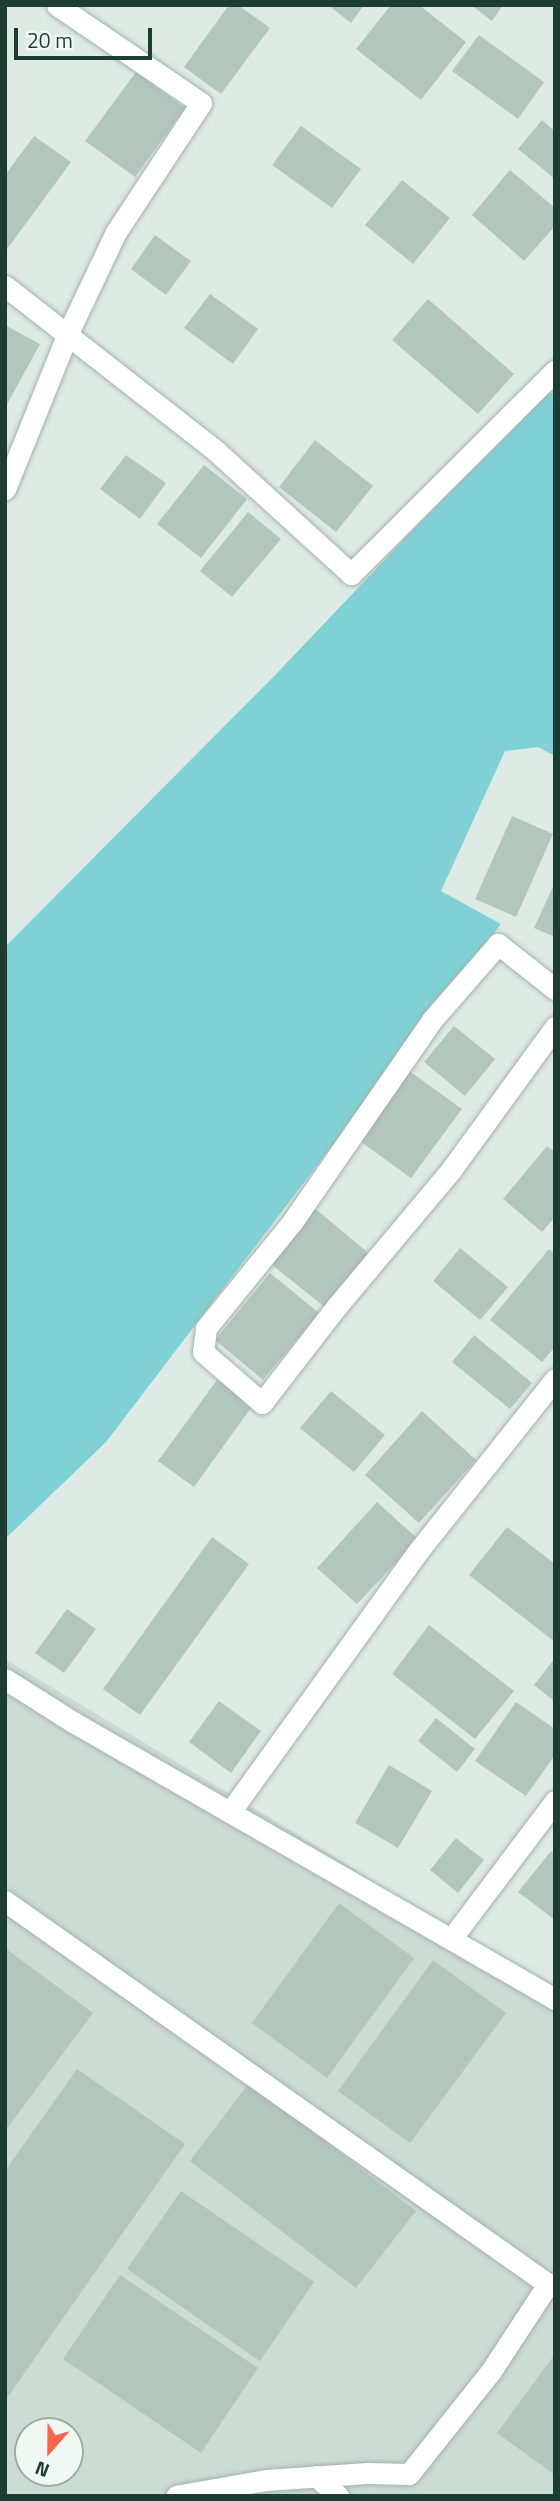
<!DOCTYPE html>
<html>
<head>
<meta charset="utf-8">
<style>
  body { margin:0 }
  #map { position:relative; width:560px; height:2501px; overflow:hidden; background:#deebe4; font-family:"Titillium Web",sans-serif }
  div>[style] { position:absolute }
  .built>* { inset:0; background:#ccdbd3 }
  .water>* { inset:0; background:#80d1d6 }
  .building>* { inset:0; background:#b3c6bd }
  .roads { filter:drop-shadow(0 0 2px #a1b3ab) drop-shadow(0 0 2px #a1b3ab) }
  .minor>* { height:21px; margin:-10.5px; padding:0 10.5px; transform-origin:10.5px; border-radius:10.5px; background:#fff }
  span { translate:-50% -50%; white-space:nowrap; text-align:center; line-height:1.15; -webkit-text-stroke:5px #eff8f3; paint-order:stroke }
  .frame { position:absolute; inset:0; border:7px solid #1e3d32; pointer-events:none }
  .north { position:absolute; left:14px; top:2417px; width:70px; height:70px; box-sizing:border-box; background:#eff8f3; border:2px solid #9bada6; border-radius:50%; rotate:201deg; font-size:19px; font-weight:700; line-height:28px; text-align:center; color:#1e3d32 }
  .north::after { content:''; display:block; margin:auto; width:24px; height:32px; background:#ff6449; clip-path:polygon(50% 0,100% 100%,50% 72%,0 100%) }
  .scale { position:absolute; left:14px; top:28px; width:138px; height:32px; box-sizing:border-box; border:4px solid #1e3d32; border-top:0; padding-left:9px; font-size:21px; line-height:24px; white-space:nowrap; color:#1e3d32; -webkit-text-stroke:5px #eff8f3; paint-order:stroke }
</style>
</head>
<body>
<div id="map">
  <div class="built">
    <div style="clip-path:polygon(evenodd,5px 1659px,340px 1860px,555px 1999px,555px 2496px,5px 2496px,5px 1659px,28px 2431px,70px 2431px,70px 2473px,28px 2473px,28px 2431px)"></div>
  </div>
  <div class="water">
    <div style="clip-path:polygon(555px 393px,555px 756px,538px 747px,505px 751px,441px 891px,501px 924px,106px 1442px,5px 1539px,5px 947px,281px 669px,542px 394px)"></div>
  </div>
  <div class="building">
    <div style="clip-path:polygon(229px 5px,238px 5px,270px 28px,221px 94px,184px 67px)"></div>
    <div style="clip-path:polygon(328px 5px,364px 5px,351px 23px)"></div>
    <div style="clip-path:polygon(391px 5px,419px 5px,466px 42px,421px 100px,356px 49px)"></div>
    <div style="clip-path:polygon(471px 5px,503px 5px,492px 21px)"></div>
    <div style="clip-path:polygon(479px 35px,544px 82px,518px 119px,452px 71px)"></div>
    <div style="clip-path:polygon(136px 72px,185px 108px,135px 177px,85px 141px)"></div>
    <div style="clip-path:polygon(542px 120px,555px 131px,555px 179px,518px 149px)"></div>
    <div style="clip-path:polygon(301px 126px,361px 169px,332px 208px,272px 165px)"></div>
    <div style="clip-path:polygon(34px 136px,71px 162px,5px 252px,5px 175px)"></div>
    <div style="clip-path:polygon(510px 170px,555px 208px,555px 226px,524px 261px,472px 215px)"></div>
    <div style="clip-path:polygon(402px 180px,450px 218px,413px 264px,365px 225px)"></div>
    <div style="clip-path:polygon(155px 235px,191px 261px,166px 295px,131px 269px)"></div>
    <div style="clip-path:polygon(210px 294px,258px 329px,233px 364px,184px 328px)"></div>
    <div style="clip-path:polygon(428px 299px,514px 374px,478px 414px,392px 340px)"></div>
    <div style="clip-path:polygon(5px 325px,40px 344px,5px 408px)"></div>
    <div style="clip-path:polygon(315px 440px,373px 486px,336px 532px,279px 487px)"></div>
    <div style="clip-path:polygon(126px 455px,166px 483px,140px 519px,100px 489px)"></div>
    <div style="clip-path:polygon(204px 465px,247px 499px,201px 558px,157px 524px)"></div>
    <div style="clip-path:polygon(248px 512px,281px 539px,232px 597px,200px 571px)"></div>
    <div style="clip-path:polygon(512px 816px,553px 834px,516px 917px,475px 899px)"></div>
    <div style="clip-path:polygon(555px 882px,555px 937px,534px 928px)"></div>
    <div style="clip-path:polygon(454px 1026px,495px 1059px,465px 1096px,424px 1062px)"></div>
    <div style="clip-path:polygon(408px 1070px,462px 1109px,411px 1178px,357px 1139px)"></div>
    <div style="clip-path:polygon(547px 1146px,555px 1152px,555px 1217px,542px 1232px,503px 1199px)"></div>
    <div style="clip-path:polygon(312px 1206px,372px 1256px,327px 1309px,266px 1260px)"></div>
    <div style="clip-path:polygon(460px 1248px,508px 1287px,480px 1320px,433px 1281px)"></div>
    <div style="clip-path:polygon(549px 1249px,555px 1254px,555px 1347px,542px 1362px,490px 1320px)"></div>
    <div style="clip-path:polygon(270px 1273px,319px 1313px,263px 1380px,215px 1340px)"></div>
    <div style="clip-path:polygon(474px 1335px,532px 1383px,510px 1409px,452px 1362px)"></div>
    <div style="clip-path:polygon(217px 1380px,253px 1405px,194px 1487px,158px 1461px)"></div>
    <div style="clip-path:polygon(331px 1391px,385px 1435px,354px 1472px,300px 1428px)"></div>
    <div style="clip-path:polygon(422px 1411px,476px 1460px,419px 1523px,365px 1475px)"></div>
    <div style="clip-path:polygon(377px 1502px,418px 1539px,357px 1604px,317px 1568px)"></div>
    <div style="clip-path:polygon(507px 1527px,555px 1564px,555px 1642px,469px 1575px)"></div>
    <div style="clip-path:polygon(212px 1537px,249px 1564px,140px 1715px,103px 1689px)"></div>
    <div style="clip-path:polygon(67px 1609px,96px 1629px,64px 1673px,35px 1653px)"></div>
    <div style="clip-path:polygon(429px 1625px,514px 1691px,475px 1739px,392px 1674px)"></div>
    <div style="clip-path:polygon(555px 1658px,555px 1702px,534px 1685px)"></div>
    <div style="clip-path:polygon(219px 1701px,261px 1731px,231px 1773px,189px 1742px)"></div>
    <div style="clip-path:polygon(516px 1702px,555px 1729px,555px 1755px,526px 1796px,475px 1761px)"></div>
    <div style="clip-path:polygon(436px 1718px,475px 1749px,457px 1772px,418px 1741px)"></div>
    <div style="clip-path:polygon(389px 1765px,432px 1791px,398px 1848px,355px 1823px)"></div>
    <div style="clip-path:polygon(456px 1838px,484px 1860px,458px 1893px,430px 1870px)"></div>
    <div style="clip-path:polygon(551px 1851px,555px 1854px,555px 1920px,518px 1892px)"></div>
    <div style="clip-path:polygon(339px 1903px,414px 1958px,327px 2078px,252px 2023px)"></div>
    <div style="clip-path:polygon(5px 1948px,93px 2013px,8px 2127px,5px 2124px)"></div>
    <div style="clip-path:polygon(433px 1960px,506px 2013px,410px 2143px,338px 2091px)"></div>
    <div style="clip-path:polygon(77px 2069px,185px 2144px,7px 2398px,5px 2171px)"></div>
    <div style="clip-path:polygon(249px 2083px,416px 2211px,356px 2288px,190px 2161px)"></div>
    <div style="clip-path:polygon(181px 2191px,314px 2282px,260px 2361px,127px 2269px)"></div>
    <div style="clip-path:polygon(120px 2275px,258px 2368px,201px 2453px,63px 2359px)"></div>
    <div style="clip-path:polygon(555px 2354px,555px 2475px,497px 2433px)"></div>
  </div>
  <div class="roads">
    <div class="minor">
      <div style="left:5px;top:286px;width:268px;rotate:38deg"></div>
      <div style="left:216px;top:451px;width:183px;rotate:42.3deg"></div>
      <div style="left:351px;top:574px;width:288px;rotate:-44.9deg"></div>
      <div style="left:5px;top:489px;width:168px;rotate:-68deg"></div>
      <div style="left:68px;top:333px;width:112px;rotate:-64.6deg"></div>
      <div style="left:116px;top:232px;width:154px;rotate:-56.6deg"></div>
      <div style="left:201px;top:103px;width:174px;rotate:-145.8deg"></div>
      <div style="left:555px;top:989px;width:73px;rotate:-141.7deg"></div>
      <div style="left:498px;top:944px;width:101px;rotate:131deg"></div>
      <div style="left:432px;top:1020px;width:244px;rotate:124.7deg"></div>
      <div style="left:293px;top:1221px;width:138px;rotate:129.1deg"></div>
      <div style="left:206px;top:1328px;width:24px;rotate:97deg"></div>
      <div style="left:203px;top:1352px;width:78px;rotate:40.8deg"></div>
      <div style="left:262px;top:1403px;width:123px;rotate:-52.3deg"></div>
      <div style="left:337px;top:1306px;width:177px;rotate:-50deg"></div>
      <div style="left:451px;top:1170px;width:177px;rotate:-54deg"></div>
      <div style="left:5px;top:1679px;width:80px;rotate:32.3deg"></div>
      <div style="left:73px;top:1722px;width:556px;rotate:29.89deg"></div>
      <div style="left:230px;top:1812px;width:323px;rotate:-54.2deg"></div>
      <div style="left:419px;top:1550px;width:218px;rotate:-51.5deg"></div>
      <div style="left:5px;top:1901px;width:664px;rotate:35.2deg"></div>
      <div style="left:548px;top:2284px;width:104px;rotate:123.2deg"></div>
      <div style="left:491px;top:2371px;width:132px;rotate:128.5deg"></div>
      <div style="left:409px;top:2474px;width:42px;rotate:-178.6deg"></div>
      <div style="left:367px;top:2473px;width:101px;rotate:176deg"></div>
      <div style="left:266px;top:2480px;width:91px;rotate:169.9deg"></div>
      <div style="left:451px;top:1939px;width:173px;rotate:-53deg"></div>
      <div style="left:316px;top:2476px;width:30px;rotate:42deg"></div>
    </div>
  </div>
  <div class="frame"></div>
  <div class="north">N</div>
  <div class="scale">20 m</div>
</div>
</body>
</html>
